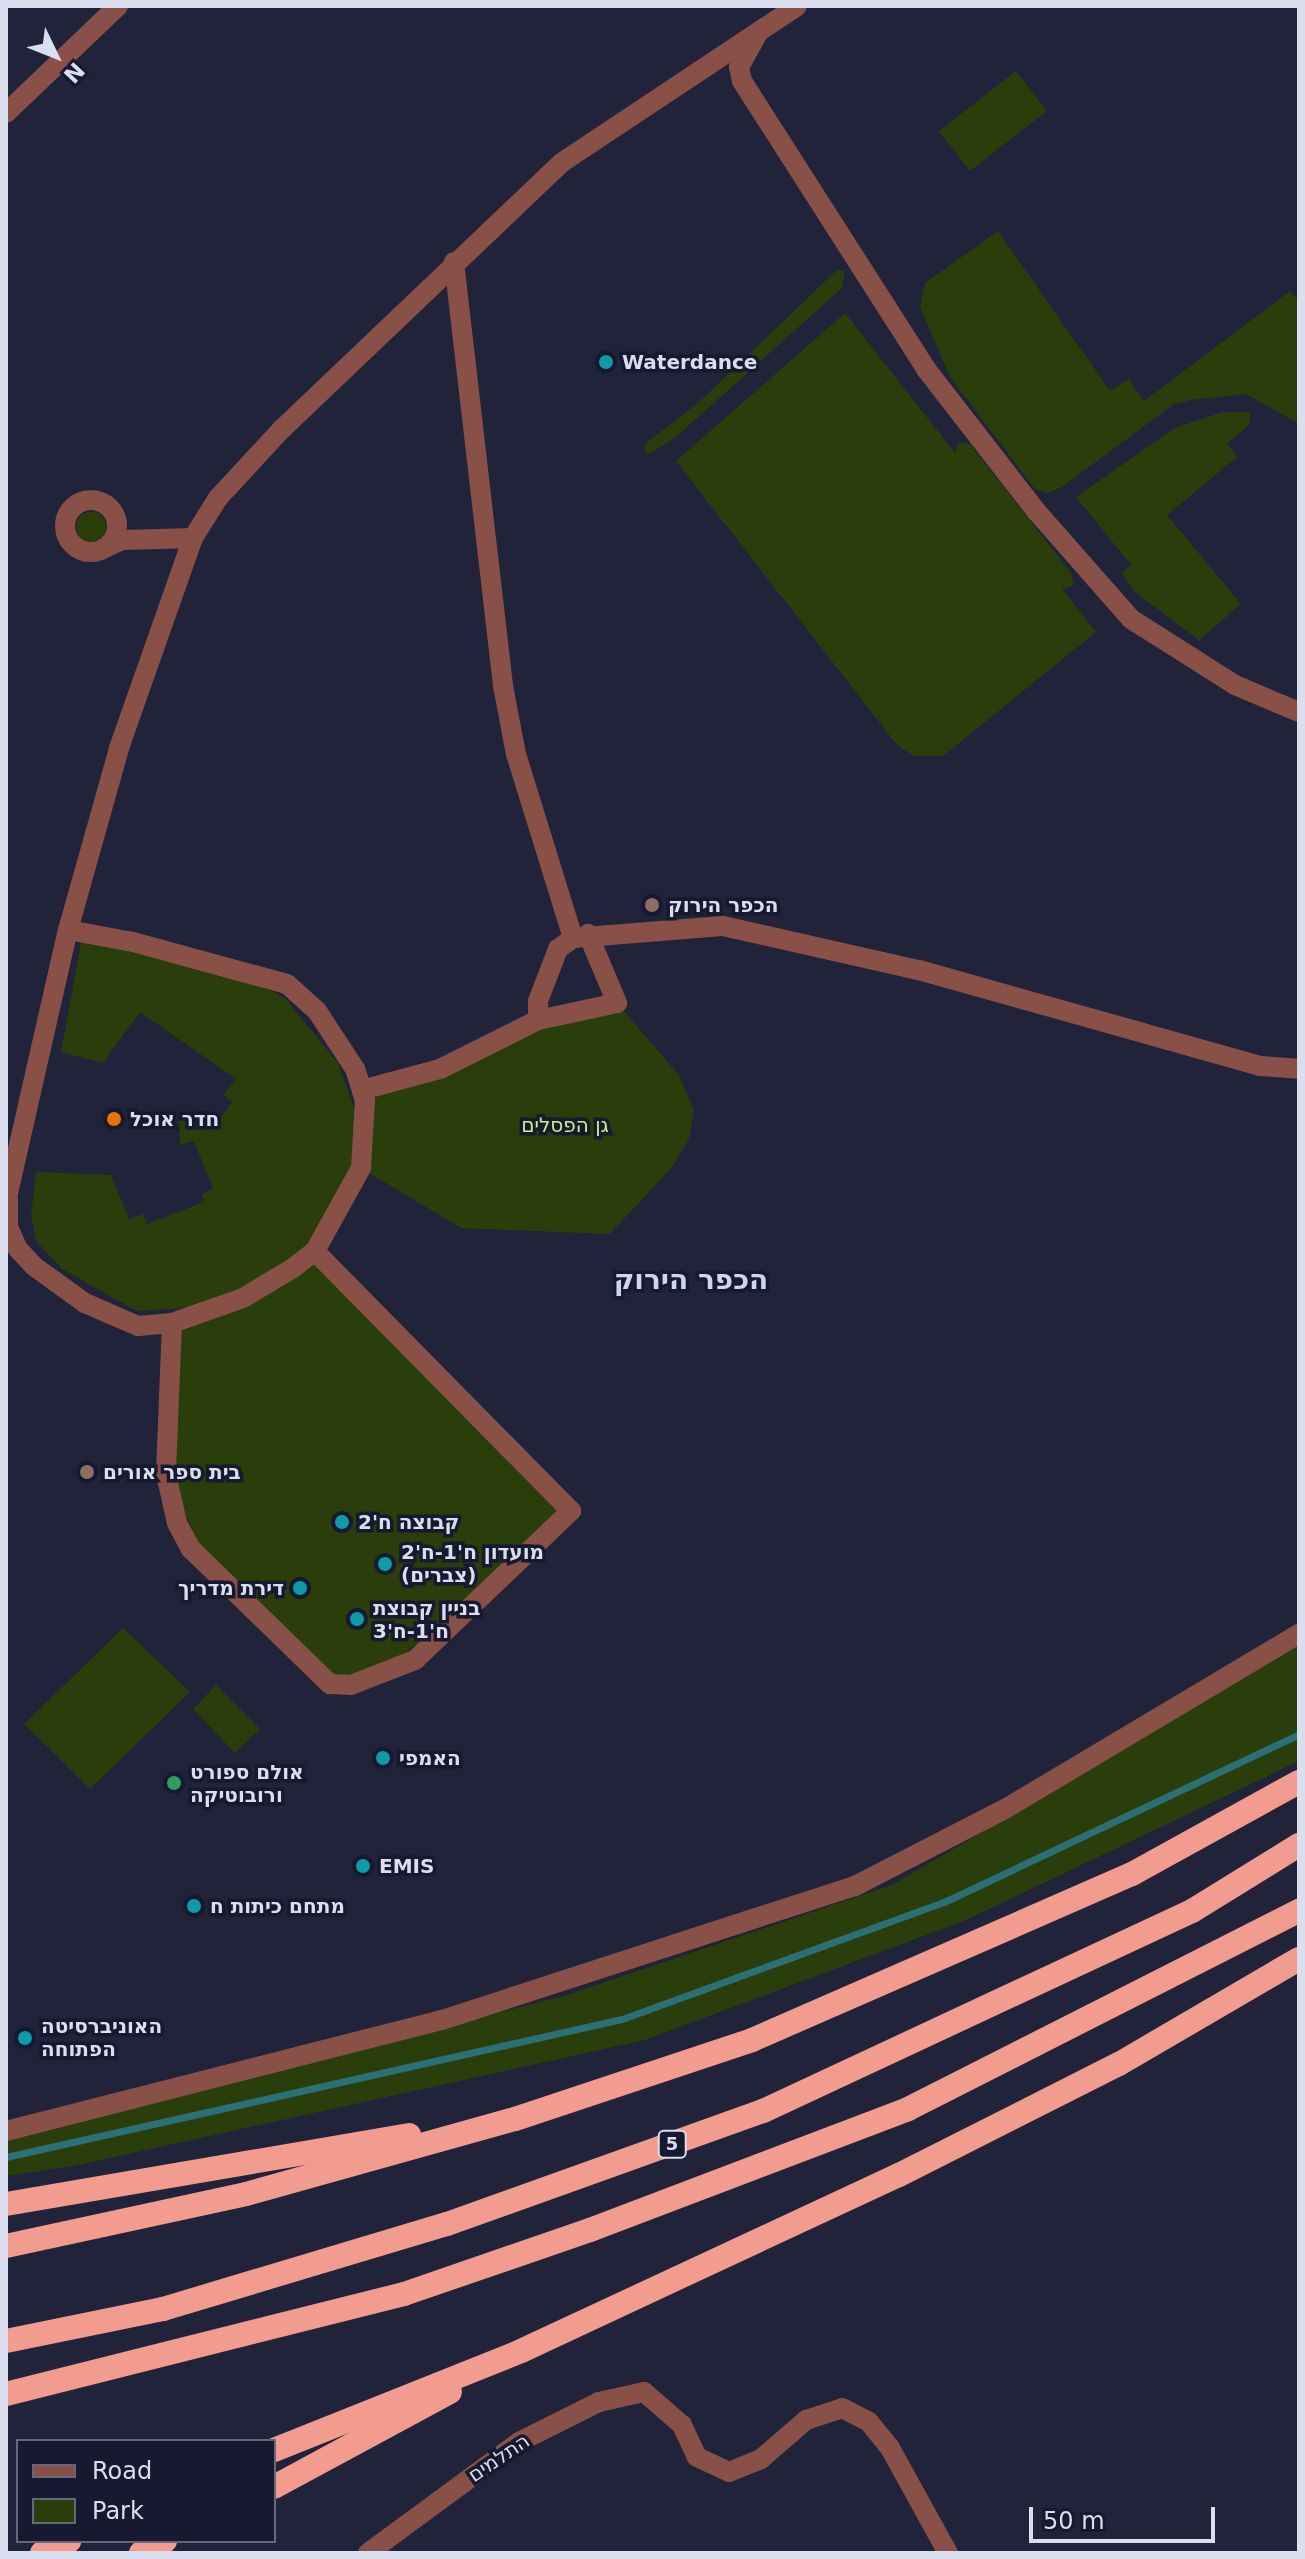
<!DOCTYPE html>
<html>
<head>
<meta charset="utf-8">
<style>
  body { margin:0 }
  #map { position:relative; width:1305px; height:2559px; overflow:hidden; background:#20233a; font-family:"DejaVu Sans","Noto Sans Hebrew",sans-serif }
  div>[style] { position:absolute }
  .green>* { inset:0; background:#293e0b }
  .round { border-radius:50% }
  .stream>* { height:7px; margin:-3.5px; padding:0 3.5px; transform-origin:3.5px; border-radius:3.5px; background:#2b6f77 }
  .street>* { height:20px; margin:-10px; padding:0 10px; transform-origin:10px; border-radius:10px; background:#895048 }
  .street>.ring { margin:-10px; padding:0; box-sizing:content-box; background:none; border:20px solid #895048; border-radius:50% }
  .highway>* { height:24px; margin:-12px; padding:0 12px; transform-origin:12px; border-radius:12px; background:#f29c8f }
  .dots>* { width:22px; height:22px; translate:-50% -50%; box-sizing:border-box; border:4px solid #171930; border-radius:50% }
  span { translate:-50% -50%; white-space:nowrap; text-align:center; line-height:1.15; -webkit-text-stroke:7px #171930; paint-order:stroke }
  .shield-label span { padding:2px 6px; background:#171930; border:2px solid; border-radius:6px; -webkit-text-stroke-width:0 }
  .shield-label { font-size:18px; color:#dbdeee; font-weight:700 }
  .poi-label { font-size:20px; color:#dbdeee; font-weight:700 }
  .left { translate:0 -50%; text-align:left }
  .right { translate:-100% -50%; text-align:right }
  .park-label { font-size:20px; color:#c1f388 }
  .street-label { font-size:20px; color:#dbdeee }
  .district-label { font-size:28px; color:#ced4f3; font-weight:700 }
  .frame { position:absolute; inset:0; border:8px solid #dbdeee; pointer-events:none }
  .legend { position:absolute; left:16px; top:2439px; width:260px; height:104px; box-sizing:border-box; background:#171930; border:2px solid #65687c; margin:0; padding:10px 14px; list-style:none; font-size:24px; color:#dbdeee }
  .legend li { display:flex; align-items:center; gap:16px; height:40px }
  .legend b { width:40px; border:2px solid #65687c }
  .north { position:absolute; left:16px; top:16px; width:80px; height:80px; -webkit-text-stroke:6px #171930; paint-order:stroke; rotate:133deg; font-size:22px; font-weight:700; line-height:32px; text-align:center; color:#dbdeee }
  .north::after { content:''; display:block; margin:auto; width:28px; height:36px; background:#dbdeee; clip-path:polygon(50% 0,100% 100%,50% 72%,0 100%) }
  .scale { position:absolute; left:1029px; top:2507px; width:186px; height:36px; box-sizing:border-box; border:4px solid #dbdeee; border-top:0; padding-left:10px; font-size:24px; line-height:28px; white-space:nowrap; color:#dbdeee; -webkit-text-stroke:6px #171930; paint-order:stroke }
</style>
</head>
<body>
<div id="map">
  <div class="green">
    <div style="clip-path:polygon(1016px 71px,1047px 111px,970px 171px,939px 131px)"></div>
    <div style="clip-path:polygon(998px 231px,1110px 391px,1129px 379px,1144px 401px,1290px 291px,1299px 302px,1299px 424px,1246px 394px,1191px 400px,1174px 404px,1062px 487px,1047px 493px,1034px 488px,950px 377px,920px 307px,925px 283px)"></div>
    <div style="clip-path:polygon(838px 269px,845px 271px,842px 288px,677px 436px,651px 453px,645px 452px,644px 445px,700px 401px)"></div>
    <div style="clip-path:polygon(845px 313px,955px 453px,959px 442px,970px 444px,1071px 573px,1074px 585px,1062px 589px,1096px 632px,943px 756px,914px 756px,897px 745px,676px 461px)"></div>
    <div style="clip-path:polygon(1223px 412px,1250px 412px,1250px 424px,1227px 444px,1237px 457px,1167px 515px,1241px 604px,1199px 640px,1135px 592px,1122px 573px,1131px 565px,1076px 497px,1175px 428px)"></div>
    <div class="round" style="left:76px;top:512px;width:30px;height:30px"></div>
    <div style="clip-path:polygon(82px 938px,243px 978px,284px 997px,338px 1063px,357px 1116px,358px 1161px,312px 1241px,252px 1285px,199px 1307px,137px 1311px,62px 1269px,36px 1241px,31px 1215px,36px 1172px,111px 1175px,129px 1219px,143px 1214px,147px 1224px,204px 1202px,202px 1194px,213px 1189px,194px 1141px,180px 1145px,179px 1121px,186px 1111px,214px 1127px,232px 1102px,224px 1095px,236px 1079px,140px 1012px,103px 1063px,61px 1052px)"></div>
    <div style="clip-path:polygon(617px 1003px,679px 1075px,694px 1111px,689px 1139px,673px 1166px,610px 1234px,461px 1228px,361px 1168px,362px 1090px,538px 1020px)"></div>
    <div style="clip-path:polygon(315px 1257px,565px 1505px,456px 1613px,353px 1694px,200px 1547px,175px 1491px,173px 1406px,183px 1326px)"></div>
    <div style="clip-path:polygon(123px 1628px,190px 1692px,90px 1789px,24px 1724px)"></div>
    <div style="clip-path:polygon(1299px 1646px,1299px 1761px,966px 1920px,645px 2040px,74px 2166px,6px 2176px,6px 2139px,564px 1996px,892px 1885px)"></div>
    <div style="clip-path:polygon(216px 1685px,260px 1729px,235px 1753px,193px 1709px)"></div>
  </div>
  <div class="stream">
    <div style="left:6px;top:2157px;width:631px;rotate:-12.63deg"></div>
    <div style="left:622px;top:2019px;width:343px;rotate:-20deg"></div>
    <div style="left:944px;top:1902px;width:393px;rotate:-25.3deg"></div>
  </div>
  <div class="street">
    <div style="left:758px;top:33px;width:39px;rotate:119deg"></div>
    <div style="left:739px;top:67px;width:14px;rotate:78deg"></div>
    <div style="left:742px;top:81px;width:342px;rotate:57.4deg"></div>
    <div style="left:926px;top:369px;width:181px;rotate:52.2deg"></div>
    <div style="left:1037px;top:512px;width:142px;rotate:48.7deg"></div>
    <div style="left:1131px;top:619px;width:123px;rotate:32.4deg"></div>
    <div style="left:1235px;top:685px;width:69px;rotate:22.9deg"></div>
    <div style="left:6px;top:113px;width:155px;rotate:-43.7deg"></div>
    <div style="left:454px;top:262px;width:427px;rotate:83.4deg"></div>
    <div style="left:503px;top:686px;width:69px;rotate:79.2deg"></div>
    <div style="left:516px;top:754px;width:193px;rotate:72.8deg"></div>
    <div class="ring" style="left:65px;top:500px;width:32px;height:32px"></div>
    <div style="left:107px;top:547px;width:17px;rotate:-25deg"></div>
    <div style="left:122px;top:540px;width:71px;rotate:-1.6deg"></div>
    <div style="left:538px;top:1020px;width:81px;rotate:-12.1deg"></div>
    <div style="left:617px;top:1003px;width:75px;rotate:-112.8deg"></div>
    <div style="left:362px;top:1090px;width:81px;rotate:-15.1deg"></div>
    <div style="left:440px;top:1069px;width:110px;rotate:-26.6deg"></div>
    <div style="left:538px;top:1020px;width:19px;rotate:-90deg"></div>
    <div style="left:538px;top:1001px;width:56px;rotate:-69deg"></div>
    <div style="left:558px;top:949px;width:19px;rotate:-36deg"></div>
    <div style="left:573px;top:938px;width:150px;rotate:-4.6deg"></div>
    <div style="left:723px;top:926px;width:201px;rotate:12.7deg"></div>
    <div style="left:919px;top:970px;width:354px;rotate:15.7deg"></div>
    <div style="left:1260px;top:1066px;width:39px;rotate:4deg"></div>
    <div style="left:8px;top:1199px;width:28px;rotate:90deg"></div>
    <div style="left:8px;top:1227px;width:24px;rotate:66deg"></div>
    <div style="left:18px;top:1249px;width:25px;rotate:47deg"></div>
    <div style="left:35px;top:1267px;width:62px;rotate:35.8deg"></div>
    <div style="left:85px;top:1303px;width:58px;rotate:23.5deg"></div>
    <div style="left:138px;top:1326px;width:34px;rotate:-5deg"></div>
    <div style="left:172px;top:1323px;width:75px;rotate:-19.4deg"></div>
    <div style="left:243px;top:1298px;width:58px;rotate:-31deg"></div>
    <div style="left:293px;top:1268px;width:28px;rotate:-38deg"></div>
    <div style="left:315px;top:1251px;width:95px;rotate:-61deg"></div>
    <div style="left:361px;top:1168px;width:67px;rotate:-86.6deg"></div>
    <div style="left:365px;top:1101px;width:34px;rotate:-107deg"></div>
    <div style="left:355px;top:1069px;width:69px;rotate:-123.2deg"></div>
    <div style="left:317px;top:1011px;width:40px;rotate:-138deg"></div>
    <div style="left:287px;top:984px;width:160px;rotate:-164.7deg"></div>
    <div style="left:133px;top:942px;width:66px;rotate:-169.5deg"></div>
    <div style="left:6px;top:1202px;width:279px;rotate:-77.2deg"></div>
    <div style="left:68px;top:930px;width:189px;rotate:-74.3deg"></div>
    <div style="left:119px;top:748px;width:223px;rotate:-70.6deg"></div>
    <div style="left:193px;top:538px;width:47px;rotate:-58deg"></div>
    <div style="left:218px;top:498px;width:94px;rotate:-47.2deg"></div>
    <div style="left:282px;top:429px;width:385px;rotate:-43.6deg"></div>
    <div style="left:561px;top:163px;width:283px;rotate:-33.6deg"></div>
    <div style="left:172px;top:1323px;width:151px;rotate:92.3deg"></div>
    <div style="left:166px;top:1474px;width:50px;rotate:77.3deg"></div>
    <div style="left:177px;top:1523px;width:30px;rotate:62deg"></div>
    <div style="left:191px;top:1549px;width:194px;rotate:44.2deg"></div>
    <div style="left:330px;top:1684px;width:21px;rotate:3deg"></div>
    <div style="left:351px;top:1685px;width:69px;rotate:-21.3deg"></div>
    <div style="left:415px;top:1660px;width:216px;rotate:-43.7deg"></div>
    <div style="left:571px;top:1511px;width:365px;rotate:-134.6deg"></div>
    <div style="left:6px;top:2131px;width:450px;rotate:-14.3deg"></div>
    <div style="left:442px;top:2020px;width:434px;rotate:-18deg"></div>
    <div style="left:855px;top:1886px;width:169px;rotate:-27.2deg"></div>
    <div style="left:1005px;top:1809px;width:342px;rotate:-30.8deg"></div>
    <div style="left:368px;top:2553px;width:187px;rotate:-36.3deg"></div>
    <div style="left:519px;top:2442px;width:89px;rotate:-26.6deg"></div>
    <div style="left:599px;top:2402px;width:46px;rotate:-12.5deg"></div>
    <div style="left:644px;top:2392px;width:50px;rotate:41deg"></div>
    <div style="left:682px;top:2425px;width:35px;rotate:65deg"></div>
    <div style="left:697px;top:2457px;width:35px;rotate:25deg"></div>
    <div style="left:729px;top:2472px;width:35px;rotate:-22deg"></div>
    <div style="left:761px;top:2459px;width:60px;rotate:-40.9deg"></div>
    <div style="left:806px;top:2420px;width:38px;rotate:-18deg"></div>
    <div style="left:842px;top:2408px;width:30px;rotate:27deg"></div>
    <div style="left:869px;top:2422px;width:33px;rotate:51deg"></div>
    <div style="left:890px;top:2448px;width:120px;rotate:61.1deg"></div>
  </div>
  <div class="highway">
    <div style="left:6px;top:2204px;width:409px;rotate:-9.7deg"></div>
    <div style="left:6px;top:2246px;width:246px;rotate:-12.2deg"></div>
    <div style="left:246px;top:2194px;width:279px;rotate:-15.6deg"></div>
    <div style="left:515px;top:2119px;width:250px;rotate:-18.4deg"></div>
    <div style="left:752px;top:2040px;width:415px;rotate:-23.6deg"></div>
    <div style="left:1132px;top:1874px;width:191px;rotate:-28.9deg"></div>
    <div style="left:6px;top:2341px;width:160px;rotate:-11.5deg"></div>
    <div style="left:163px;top:2309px;width:296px;rotate:-16.7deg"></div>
    <div style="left:447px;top:2224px;width:336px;rotate:-19.7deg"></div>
    <div style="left:763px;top:2111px;width:473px;rotate:-25deg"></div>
    <div style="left:1192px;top:1911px;width:126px;rotate:-31.7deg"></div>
    <div style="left:6px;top:2394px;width:410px;rotate:-14.1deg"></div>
    <div style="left:404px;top:2294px;width:197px;rotate:-19deg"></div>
    <div style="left:590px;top:2230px;width:340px;rotate:-20.8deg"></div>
    <div style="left:908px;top:2109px;width:438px;rotate:-26.9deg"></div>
    <div style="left:274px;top:2450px;width:266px;rotate:-21.8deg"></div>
    <div style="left:521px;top:2351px;width:417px;rotate:-25deg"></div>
    <div style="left:899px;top:2175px;width:246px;rotate:-26.8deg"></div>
    <div style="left:1119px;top:2064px;width:208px;rotate:-30.3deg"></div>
    <div style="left:274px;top:2487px;width:200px;rotate:-28.4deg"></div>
    <div style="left:42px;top:2553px;width:30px;rotate:-24deg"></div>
    <div style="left:141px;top:2553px;width:27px;rotate:-27deg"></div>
  </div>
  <div class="dots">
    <div style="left:606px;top:362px;background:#0f9aa8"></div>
    <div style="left:652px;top:905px;background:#8d6e63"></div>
    <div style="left:114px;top:1119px;background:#e8710a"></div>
    <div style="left:87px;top:1472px;background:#8d6e63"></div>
    <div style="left:342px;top:1522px;background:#0f9aa8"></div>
    <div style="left:385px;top:1564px;background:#0f9aa8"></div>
    <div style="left:300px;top:1588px;background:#0f9aa8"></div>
    <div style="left:357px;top:1619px;background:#0f9aa8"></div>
    <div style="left:383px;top:1758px;background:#0f9aa8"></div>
    <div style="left:174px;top:1783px;background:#2e9e5b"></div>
    <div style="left:363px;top:1866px;background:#0f9aa8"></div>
    <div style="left:194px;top:1906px;background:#0f9aa8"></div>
    <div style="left:25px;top:2038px;background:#0f9aa8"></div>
  </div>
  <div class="shield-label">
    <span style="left:672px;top:2144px">5</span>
  </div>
  <div class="poi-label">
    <span class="left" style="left:622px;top:362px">Waterdance</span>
    <span class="left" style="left:668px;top:905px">הכפר הירוק</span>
    <span class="left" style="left:130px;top:1119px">חדר אוכל</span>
    <span class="left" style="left:103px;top:1472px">בית ספר אורים</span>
    <span class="left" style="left:358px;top:1522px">קבוצה ח'2</span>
    <span class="left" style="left:401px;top:1564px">מועדון ח'1-ח'2<br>(צברים)</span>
    <span class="right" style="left:284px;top:1588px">דירת מדריך</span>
    <span class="left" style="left:373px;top:1620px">בניין קבוצת<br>ח'1-ח'3</span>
    <span class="left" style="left:399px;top:1758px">האמפי</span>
    <span class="left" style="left:190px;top:1784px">אולם ספורט<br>ורובוטיקה</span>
    <span class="left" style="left:379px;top:1866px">EMIS</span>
    <span class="left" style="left:210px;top:1906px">מתחם כיתות ח</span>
    <span class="left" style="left:41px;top:2038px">האוניברסיטה<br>הפתוחה</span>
  </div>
  <div class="park-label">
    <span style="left:565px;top:1125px">גן הפסלים</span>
  </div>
  <div class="street-label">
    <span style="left:499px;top:2458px;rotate:-34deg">התלמים</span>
  </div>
  <div class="district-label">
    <span style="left:691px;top:1280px">הכפר הירוק</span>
  </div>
  <div class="frame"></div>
  <ul class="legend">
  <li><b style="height:10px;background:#895048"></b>Road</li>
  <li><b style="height:22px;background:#293e0b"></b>Park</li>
  </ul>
  <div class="north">N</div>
  <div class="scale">50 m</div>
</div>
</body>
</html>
